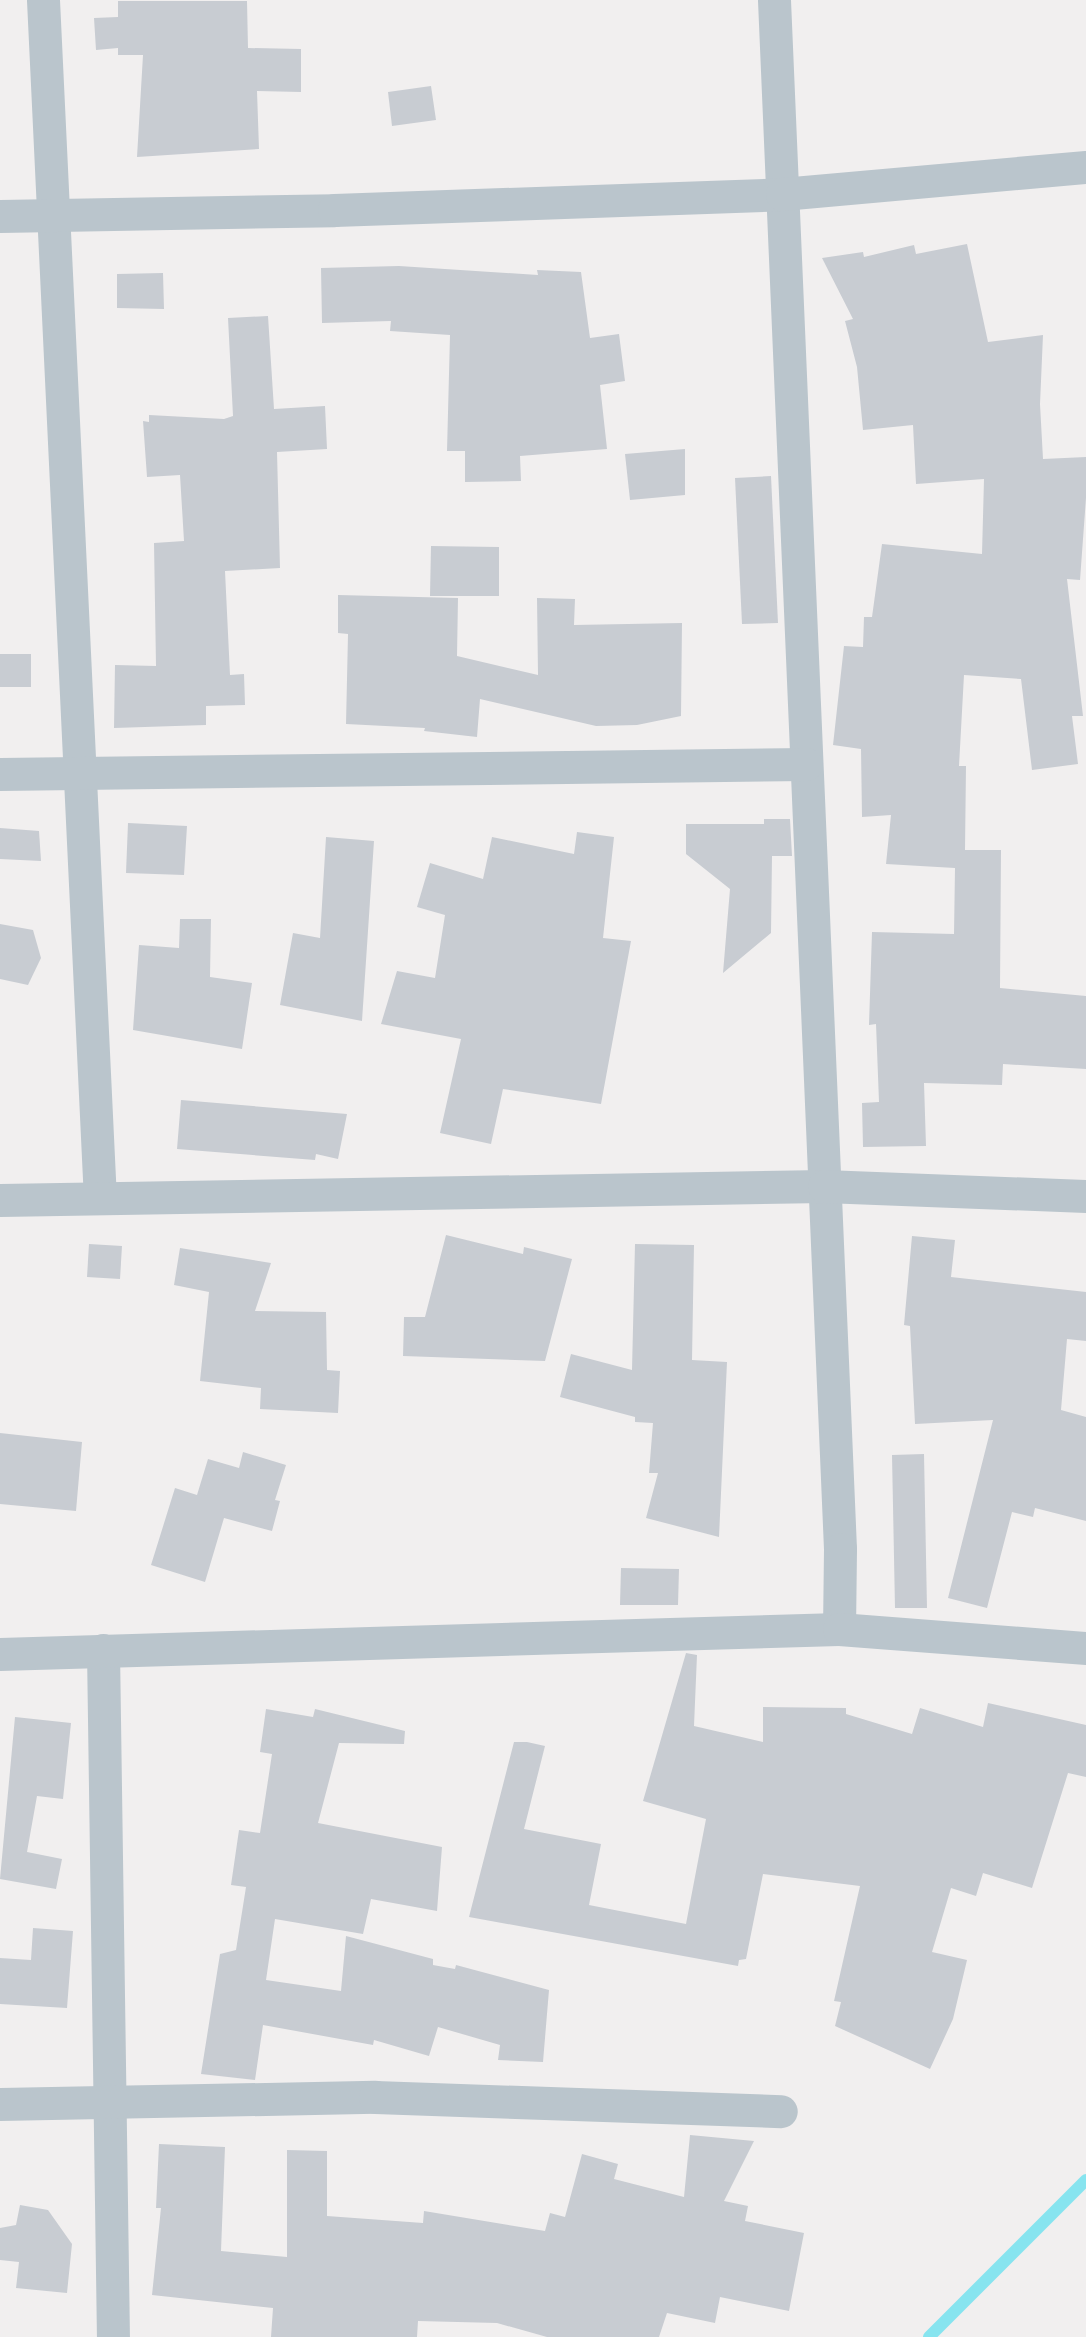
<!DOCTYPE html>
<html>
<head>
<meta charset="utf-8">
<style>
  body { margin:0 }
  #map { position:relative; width:1086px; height:2337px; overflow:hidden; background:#f1efef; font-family:Montserrat,sans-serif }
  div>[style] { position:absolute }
  .stream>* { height:12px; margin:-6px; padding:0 6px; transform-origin:6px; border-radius:6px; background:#87e4ef }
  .building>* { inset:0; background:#c8ccd2 }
  .minor>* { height:33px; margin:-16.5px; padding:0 16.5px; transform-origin:16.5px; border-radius:16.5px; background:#bac5cc }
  span { translate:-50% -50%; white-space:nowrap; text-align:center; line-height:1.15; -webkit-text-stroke:4.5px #fff; paint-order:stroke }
</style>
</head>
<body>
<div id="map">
  <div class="stream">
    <div style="left:929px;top:2337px;width:222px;rotate:-45deg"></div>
  </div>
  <div class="building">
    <div style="clip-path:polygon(118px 1px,247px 1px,248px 48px,301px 49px,301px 92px,257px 91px,259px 149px,137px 157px,143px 55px,118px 55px,118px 48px,96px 50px,94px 18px,118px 17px)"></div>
    <div style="clip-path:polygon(431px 86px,436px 120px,392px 126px,388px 92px)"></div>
    <div style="clip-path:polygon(967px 244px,988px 342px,1043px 335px,1040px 404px,1043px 459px,1086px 457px,1086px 498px,1080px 580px,1067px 579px,1083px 716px,1072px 716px,1078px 764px,1032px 770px,1021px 679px,964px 675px,959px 766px,966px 766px,965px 850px,1001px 850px,1000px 988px,1086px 996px,1086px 1069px,1003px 1064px,1002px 1085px,924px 1083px,926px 1146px,863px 1147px,862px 1103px,879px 1102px,876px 1024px,869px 1025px,872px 932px,954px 934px,955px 868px,886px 864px,891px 815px,862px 817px,861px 749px,833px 745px,844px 646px,863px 647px,864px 617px,872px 617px,882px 544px,982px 554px,984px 479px,916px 484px,913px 425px,863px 430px,857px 367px,845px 321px,853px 319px,822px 258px,863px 252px,864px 257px,914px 245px,916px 254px)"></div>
    <div style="clip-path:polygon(399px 266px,538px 275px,537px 270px,581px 272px,590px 338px,619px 334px,625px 381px,600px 385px,607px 449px,520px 456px,521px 481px,465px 482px,465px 451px,447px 451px,450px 335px,390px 331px,391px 321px,322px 323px,321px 268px)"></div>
    <div style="clip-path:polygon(163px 273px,164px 309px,117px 308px,117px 274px)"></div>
    <div style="clip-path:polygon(268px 316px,274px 409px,325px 406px,327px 449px,277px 452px,280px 568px,225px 571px,230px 675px,244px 674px,245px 705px,206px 706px,206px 725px,114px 728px,115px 665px,156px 666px,154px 543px,184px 541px,180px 475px,147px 477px,143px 421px,149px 422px,149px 415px,224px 419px,233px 416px,228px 318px)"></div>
    <div style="clip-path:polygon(685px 449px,685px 495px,630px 500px,625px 454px)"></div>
    <div style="clip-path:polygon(771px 476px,778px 623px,742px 624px,735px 478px)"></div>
    <div style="clip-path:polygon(431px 546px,499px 547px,499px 596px,430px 596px)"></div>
    <div style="clip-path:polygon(338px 595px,458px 598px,457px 656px,538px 675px,537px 598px,575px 599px,574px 625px,682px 623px,681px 716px,637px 725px,596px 726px,480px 699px,477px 737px,424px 731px,425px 728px,346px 724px,348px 634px,338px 633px)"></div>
    <div style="clip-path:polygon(0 654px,31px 654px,31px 687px,0 687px)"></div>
    <div style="clip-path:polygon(764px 819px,790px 819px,792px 856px,772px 856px,771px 933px,723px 973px,730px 889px,686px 854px,686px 824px,764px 824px)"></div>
    <div style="clip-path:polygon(128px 823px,187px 826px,184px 875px,126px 873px)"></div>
    <div style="clip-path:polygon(0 828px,39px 831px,41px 861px,0 859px)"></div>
    <div style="clip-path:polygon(577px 832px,614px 837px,603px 938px,631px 941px,601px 1104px,503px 1089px,491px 1144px,440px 1133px,461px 1039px,381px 1024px,397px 971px,435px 978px,445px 915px,417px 907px,430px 863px,483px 879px,492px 837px,574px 854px)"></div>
    <div style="clip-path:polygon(326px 837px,374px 841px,362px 1021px,280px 1005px,293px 933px,320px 938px)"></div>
    <div style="clip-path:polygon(180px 919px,211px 919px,210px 977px,252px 983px,242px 1049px,133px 1030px,139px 945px,179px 948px)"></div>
    <div style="clip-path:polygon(0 924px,33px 930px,41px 958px,28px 985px,0 979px)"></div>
    <div style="clip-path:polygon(181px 1100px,347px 1114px,338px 1159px,316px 1154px,315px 1160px,177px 1149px)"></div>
    <div style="clip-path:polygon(446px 1235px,523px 1254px,524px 1247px,572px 1259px,545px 1361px,403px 1356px,404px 1317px,425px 1317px)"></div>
    <div style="clip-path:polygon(912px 1236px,955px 1240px,951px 1277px,1086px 1292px,1086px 1341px,1067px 1339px,1061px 1410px,1086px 1417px,1086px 1521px,1035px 1508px,1033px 1517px,1012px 1512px,987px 1608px,948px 1598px,993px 1420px,915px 1424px,910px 1326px,904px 1325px)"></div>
    <div style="clip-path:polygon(89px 1244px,122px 1246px,120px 1279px,87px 1277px)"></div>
    <div style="clip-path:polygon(635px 1244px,694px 1245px,692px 1360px,727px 1362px,719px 1537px,646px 1518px,658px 1473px,649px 1473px,653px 1423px,635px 1422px,635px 1417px,560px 1397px,571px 1354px,632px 1370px)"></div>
    <div style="clip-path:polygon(180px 1248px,271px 1263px,255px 1311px,326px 1312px,327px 1370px,340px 1371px,338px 1413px,260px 1409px,261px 1388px,200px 1381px,209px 1292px,174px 1285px)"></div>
    <div style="clip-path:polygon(0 1433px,82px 1442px,76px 1511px,0 1504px)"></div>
    <div style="clip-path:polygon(243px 1452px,286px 1465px,275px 1500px,280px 1501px,272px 1531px,224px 1518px,205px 1582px,151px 1565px,175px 1488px,197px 1495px,208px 1459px,239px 1468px)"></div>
    <div style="clip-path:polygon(924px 1454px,927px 1608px,895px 1608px,892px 1455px)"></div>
    <div style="clip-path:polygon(621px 1568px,679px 1569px,678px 1605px,620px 1605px)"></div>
    <div style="clip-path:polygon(686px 1653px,697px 1655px,694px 1726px,763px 1742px,763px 1707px,846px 1708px,846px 1714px,912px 1734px,920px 1708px,983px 1727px,988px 1703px,1086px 1725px,1086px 1777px,1068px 1773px,1032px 1888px,983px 1873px,976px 1896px,951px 1888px,932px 1952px,967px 1960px,953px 2019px,930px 2069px,835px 2026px,841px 2002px,834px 2001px,860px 1886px,763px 1874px,746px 1959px,739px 1960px,738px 1966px,469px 1917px,514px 1742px,527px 1742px,545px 1746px,524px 1829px,601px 1844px,589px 1905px,686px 1924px,706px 1819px,643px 1801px)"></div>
    <div style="clip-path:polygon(266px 1709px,313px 1717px,315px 1709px,405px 1731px,404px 1744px,339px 1743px,318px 1823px,442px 1847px,437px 1911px,371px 1899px,363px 1934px,275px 1919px,266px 1980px,341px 1991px,346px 1936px,433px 1959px,433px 1965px,455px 1969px,456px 1965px,549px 1990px,543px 2062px,498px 2060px,500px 2045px,438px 2027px,429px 2056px,374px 2040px,373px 2045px,263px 2025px,255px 2080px,201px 2074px,220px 1954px,236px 1950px,246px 1887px,231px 1885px,239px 1830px,260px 1833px,272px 1754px,260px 1752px)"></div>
    <div style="clip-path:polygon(15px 1717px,71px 1723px,63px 1799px,37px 1796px,27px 1852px,62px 1859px,56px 1889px,0 1879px)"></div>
    <div style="clip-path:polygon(33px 1928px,73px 1931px,67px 2008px,0 2004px,0 1958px,31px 1960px)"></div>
    <div style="clip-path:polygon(690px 2135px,754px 2141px,724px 2201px,748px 2206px,745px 2221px,804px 2233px,789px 2311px,720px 2297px,715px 2323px,667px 2313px,659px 2337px,547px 2337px,497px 2323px,418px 2321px,417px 2337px,271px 2337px,273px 2308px,152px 2295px,161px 2208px,156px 2208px,159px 2144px,225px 2147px,221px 2251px,287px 2257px,287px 2150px,327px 2151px,327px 2216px,423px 2223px,424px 2211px,545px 2231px,550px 2213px,565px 2217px,582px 2154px,618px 2164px,614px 2179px,684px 2197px)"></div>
    <div style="clip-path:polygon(20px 2205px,48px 2210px,72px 2244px,67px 2293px,16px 2288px,19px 2262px,0 2260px,0 2228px,16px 2225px)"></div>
  </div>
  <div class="minor">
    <div style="left:43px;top:0;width:1199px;rotate:87.28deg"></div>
    <div style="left:774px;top:0;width:1550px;rotate:87.56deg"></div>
    <div style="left:840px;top:1549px;width:80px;rotate:90.7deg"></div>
    <div style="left:0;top:216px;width:334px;rotate:-1deg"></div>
    <div style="left:334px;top:210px;width:448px;rotate:-2deg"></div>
    <div style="left:782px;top:194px;width:305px;rotate:-5.1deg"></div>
    <div style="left:0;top:774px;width:806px;rotate:-0.71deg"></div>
    <div style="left:0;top:1200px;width:824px;rotate:-0.97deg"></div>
    <div style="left:824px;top:1186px;width:262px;rotate:2.2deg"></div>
    <div style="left:103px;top:1650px;width:687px;rotate:89.17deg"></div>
    <div style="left:0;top:1654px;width:839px;rotate:-1.71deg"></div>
    <div style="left:839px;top:1629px;width:248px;rotate:4.4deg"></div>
    <div style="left:0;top:2104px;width:375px;rotate:-1.1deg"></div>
    <div style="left:375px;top:2097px;width:406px;rotate:2deg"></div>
  </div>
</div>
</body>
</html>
